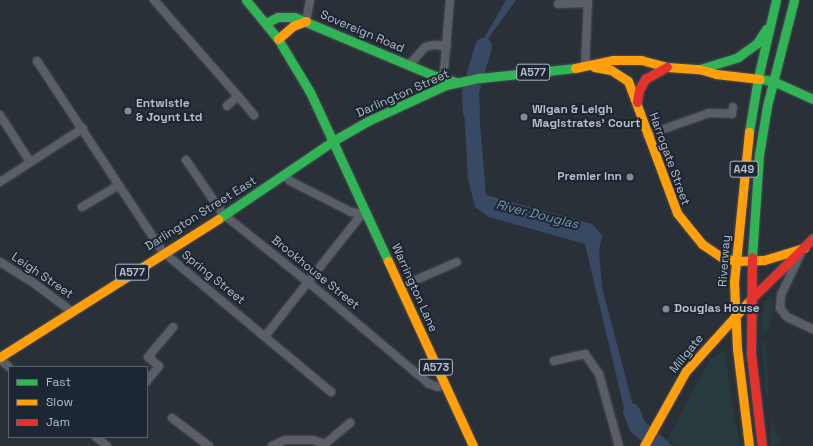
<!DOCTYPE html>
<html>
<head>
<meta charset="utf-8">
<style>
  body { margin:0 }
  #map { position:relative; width:813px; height:446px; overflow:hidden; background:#2a3038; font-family:"Space Grotesk",sans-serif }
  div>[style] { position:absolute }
  .green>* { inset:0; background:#273a3e }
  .water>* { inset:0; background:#384963 }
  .river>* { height:17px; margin:-8.5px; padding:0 8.5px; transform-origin:8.5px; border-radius:8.5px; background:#384963 }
  .roads { filter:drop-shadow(0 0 1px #484c53) drop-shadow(0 0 1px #484c53) }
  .street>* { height:8px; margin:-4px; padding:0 4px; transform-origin:4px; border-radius:4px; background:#5a5e66 }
  .fast>* { height:9px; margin:-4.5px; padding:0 4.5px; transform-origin:4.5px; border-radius:4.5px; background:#30b455 }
  .slow>* { height:9px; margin:-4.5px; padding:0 4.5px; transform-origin:4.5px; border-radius:4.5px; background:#ff9f0a }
  .jam>* { height:9px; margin:-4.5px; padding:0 4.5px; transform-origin:4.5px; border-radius:4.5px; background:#e5322d }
  .dots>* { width:11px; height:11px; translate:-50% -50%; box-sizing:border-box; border:2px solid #1d2633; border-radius:50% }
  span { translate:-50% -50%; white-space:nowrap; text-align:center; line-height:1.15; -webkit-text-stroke:4px #1d2633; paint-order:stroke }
  .shield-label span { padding:1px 3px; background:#1d2633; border:1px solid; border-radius:3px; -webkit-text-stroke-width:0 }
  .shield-label { font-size:11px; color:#b4bcc9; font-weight:700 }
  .street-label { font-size:12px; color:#b4bcc9 }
  .poi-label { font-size:12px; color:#b4bcc9; font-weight:700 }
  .left { translate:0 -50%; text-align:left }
  .right { translate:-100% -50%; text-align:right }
  .water-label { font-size:13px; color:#7c92b1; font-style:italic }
  .legend { position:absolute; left:8px; top:366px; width:140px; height:72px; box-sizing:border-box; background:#1d2633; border:1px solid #59626f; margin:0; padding:5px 7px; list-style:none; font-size:12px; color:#b4bcc9 }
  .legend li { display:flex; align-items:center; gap:8px; height:20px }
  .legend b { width:20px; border:1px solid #59626f }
</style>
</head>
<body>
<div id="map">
  <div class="green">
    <div style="clip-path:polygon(772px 294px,773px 313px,767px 333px,761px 335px,764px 303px)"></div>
    <div style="clip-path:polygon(761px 342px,766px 342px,769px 393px,766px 396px)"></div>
    <div style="clip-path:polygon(726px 350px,729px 387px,740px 446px,677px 446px,667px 439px,710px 360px)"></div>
    <div style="clip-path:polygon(771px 413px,776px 433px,782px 438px,774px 446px,771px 446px)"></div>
  </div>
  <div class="water">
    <div style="clip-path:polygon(506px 0,516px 0,488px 39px,481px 68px,471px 69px,476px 52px)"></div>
    <div style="clip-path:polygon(477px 88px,486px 195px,592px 224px,602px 235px,599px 252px,602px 287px,635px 413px,645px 424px,639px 435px,631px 430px,626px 417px,585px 244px,489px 217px,475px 207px,468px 179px,463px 91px)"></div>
    <div style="clip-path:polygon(661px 438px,673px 446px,657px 446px)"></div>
  </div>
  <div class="river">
    <div style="left:471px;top:112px;width:21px;rotate:-93deg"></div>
    <div style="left:470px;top:91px;width:47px;rotate:-73.9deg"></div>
    <div style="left:631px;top:411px;width:16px;rotate:68deg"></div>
    <div style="left:637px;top:426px;width:31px;rotate:40deg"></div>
  </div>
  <div class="roads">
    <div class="street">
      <div style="left:154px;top:0;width:128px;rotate:48.8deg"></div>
      <div style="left:558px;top:4px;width:30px;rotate:-2deg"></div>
      <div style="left:306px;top:21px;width:21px;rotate:-79deg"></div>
      <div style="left:37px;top:61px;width:229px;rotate:56.6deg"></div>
      <div style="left:163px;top:252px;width:219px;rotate:39.8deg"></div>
      <div style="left:409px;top:65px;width:24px;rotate:-48deg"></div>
      <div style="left:425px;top:47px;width:9px;rotate:-13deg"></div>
      <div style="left:434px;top:45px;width:13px;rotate:4deg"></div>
      <div style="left:585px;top:67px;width:67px;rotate:-87.4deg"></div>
      <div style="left:444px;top:71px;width:71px;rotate:-85.2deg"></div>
      <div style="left:227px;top:106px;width:15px;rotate:-42deg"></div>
      <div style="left:238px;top:96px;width:25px;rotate:50deg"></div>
      <div style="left:0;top:115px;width:56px;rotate:57.4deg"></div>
      <div style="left:647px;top:135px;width:66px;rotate:-19.5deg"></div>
      <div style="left:709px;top:113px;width:23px;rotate:2deg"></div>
      <div style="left:732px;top:114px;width:7px;rotate:-82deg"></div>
      <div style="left:186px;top:160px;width:65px;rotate:55.6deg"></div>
      <div style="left:223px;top:214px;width:109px;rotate:38.7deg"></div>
      <div style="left:308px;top:282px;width:158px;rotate:40.1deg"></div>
      <div style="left:429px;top:384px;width:9px;rotate:18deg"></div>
      <div style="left:438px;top:387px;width:7px;rotate:-16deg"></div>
      <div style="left:285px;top:175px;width:8px;rotate:50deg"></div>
      <div style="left:290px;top:181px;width:68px;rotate:26.9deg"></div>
      <div style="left:351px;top:212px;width:15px;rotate:8deg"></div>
      <div style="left:0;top:182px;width:99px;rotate:-33deg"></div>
      <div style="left:82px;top:207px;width:43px;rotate:-30.7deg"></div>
      <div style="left:800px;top:255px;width:44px;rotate:115.4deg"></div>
      <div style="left:781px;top:295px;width:13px;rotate:94deg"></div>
      <div style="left:780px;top:308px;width:11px;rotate:52deg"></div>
      <div style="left:787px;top:317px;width:29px;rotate:25deg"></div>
      <div style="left:0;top:262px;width:36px;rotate:32deg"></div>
      <div style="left:31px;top:281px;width:50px;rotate:36.9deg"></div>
      <div style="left:400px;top:287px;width:62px;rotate:-23.7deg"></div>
      <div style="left:266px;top:335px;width:153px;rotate:-51.6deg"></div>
      <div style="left:0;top:359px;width:12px;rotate:42deg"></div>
      <div style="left:554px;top:361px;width:32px;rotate:-13deg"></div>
      <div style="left:585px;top:354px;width:24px;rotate:55deg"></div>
      <div style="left:599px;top:374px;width:75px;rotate:74.5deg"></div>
      <div style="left:147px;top:381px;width:19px;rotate:-51deg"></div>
      <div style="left:159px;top:366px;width:14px;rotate:-141deg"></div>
      <div style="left:148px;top:357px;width:39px;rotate:-50deg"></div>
      <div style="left:172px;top:418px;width:46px;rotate:37.1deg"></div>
      <div style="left:96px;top:437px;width:14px;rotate:39deg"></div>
      <div style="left:272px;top:446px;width:14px;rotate:-25deg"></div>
      <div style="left:285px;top:440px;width:28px"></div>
      <div style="left:313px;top:440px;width:13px;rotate:18deg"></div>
      <div style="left:325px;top:444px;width:33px;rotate:-40deg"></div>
    </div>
    <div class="fast">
      <div style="left:246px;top:0;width:50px;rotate:50.6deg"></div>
      <div style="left:278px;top:39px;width:62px;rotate:58.9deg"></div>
      <div style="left:310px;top:92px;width:186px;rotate:65.2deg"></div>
      <div style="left:266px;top:23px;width:13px;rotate:-27deg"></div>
      <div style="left:278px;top:17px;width:16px"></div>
      <div style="left:294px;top:17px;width:147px;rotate:22.7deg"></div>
      <div style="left:430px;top:74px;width:28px;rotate:17deg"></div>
      <div style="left:703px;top:68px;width:37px;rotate:-17deg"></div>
      <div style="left:738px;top:57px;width:24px;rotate:-36deg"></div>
      <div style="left:757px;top:43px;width:17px;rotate:-57deg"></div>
      <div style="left:760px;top:79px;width:13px;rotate:9deg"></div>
      <div style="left:773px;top:81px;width:44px;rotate:24.2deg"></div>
      <div style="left:749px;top:132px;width:55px;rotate:-80.5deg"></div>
      <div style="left:758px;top:78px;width:80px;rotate:-77deg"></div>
      <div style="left:218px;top:219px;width:139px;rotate:-34.1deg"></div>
      <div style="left:333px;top:141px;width:40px;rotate:-29.7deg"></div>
      <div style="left:368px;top:121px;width:86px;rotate:-24.8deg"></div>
      <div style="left:446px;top:85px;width:35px;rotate:-12deg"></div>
      <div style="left:480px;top:78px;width:96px;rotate:-6deg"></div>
      <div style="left:752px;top:257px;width:102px;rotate:-86.1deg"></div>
      <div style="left:759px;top:155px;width:50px;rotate:-80.7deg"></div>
      <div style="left:767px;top:106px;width:109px;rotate:-75.7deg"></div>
    </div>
    <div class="slow">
      <div style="left:278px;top:39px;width:20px;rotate:-41deg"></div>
      <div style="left:293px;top:26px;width:14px;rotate:-21deg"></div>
      <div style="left:594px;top:67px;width:17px;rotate:10deg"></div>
      <div style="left:611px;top:70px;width:20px;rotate:33deg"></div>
      <div style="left:628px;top:81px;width:141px;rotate:69.6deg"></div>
      <div style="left:677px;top:213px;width:40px;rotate:51deg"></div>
      <div style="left:702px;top:244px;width:25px;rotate:34deg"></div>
      <div style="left:723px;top:258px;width:14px;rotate:12deg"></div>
      <div style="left:737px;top:261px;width:27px;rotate:-2deg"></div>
      <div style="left:764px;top:260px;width:42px;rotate:-16.7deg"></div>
      <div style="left:575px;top:68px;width:39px;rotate:-12deg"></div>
      <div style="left:613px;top:60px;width:28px"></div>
      <div style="left:641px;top:60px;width:27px;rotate:15deg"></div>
      <div style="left:667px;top:67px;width:32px;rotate:4deg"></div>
      <div style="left:699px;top:69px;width:18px;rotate:16deg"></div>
      <div style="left:716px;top:74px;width:44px;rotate:6.5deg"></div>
      <div style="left:388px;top:261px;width:204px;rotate:65.3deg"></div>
      <div style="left:0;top:357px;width:258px;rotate:-32.3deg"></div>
      <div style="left:644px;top:446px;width:86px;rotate:-60.8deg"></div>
      <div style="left:686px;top:371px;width:96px;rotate:-48deg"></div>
      <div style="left:749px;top:446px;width:99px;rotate:-97deg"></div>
      <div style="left:737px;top:348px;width:66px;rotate:-92.6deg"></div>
      <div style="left:734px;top:282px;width:151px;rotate:-84.3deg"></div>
    </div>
    <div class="jam">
      <div style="left:637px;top:102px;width:12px;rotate:-81deg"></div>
      <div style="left:639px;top:90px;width:13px;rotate:-61deg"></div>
      <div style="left:645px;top:79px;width:25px;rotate:-29deg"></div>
      <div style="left:752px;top:257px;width:97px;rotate:90.6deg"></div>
      <div style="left:751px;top:354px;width:93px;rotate:83.2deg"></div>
      <div style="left:750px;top:300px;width:88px;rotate:-44.5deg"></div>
    </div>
  </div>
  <div class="dots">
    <div style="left:128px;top:111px;background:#848b96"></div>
    <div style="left:524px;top:117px;background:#848b96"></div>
    <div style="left:630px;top:177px;background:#848b96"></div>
    <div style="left:666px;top:309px;background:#848b96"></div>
  </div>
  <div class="shield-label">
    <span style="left:533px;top:72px">A577</span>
    <span style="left:744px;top:169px">A49</span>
    <span style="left:132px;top:272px">A577</span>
    <span style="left:436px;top:367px">A573</span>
  </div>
  <div class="street-label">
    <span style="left:362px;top:32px;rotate:23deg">Sovereign Road</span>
    <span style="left:403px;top:94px;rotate:-24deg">Darlington Street</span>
    <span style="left:669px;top:159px;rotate:70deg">Harrogate Street</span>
    <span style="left:201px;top:214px;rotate:-32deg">Darlington Street East</span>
    <span style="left:725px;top:261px;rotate:-86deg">Riverway</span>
    <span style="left:315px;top:273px;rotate:39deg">Brookhouse Street</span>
    <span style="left:42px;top:276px;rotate:34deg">Leigh Street</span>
    <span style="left:213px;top:278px;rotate:39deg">Spring Street</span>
    <span style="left:414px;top:288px;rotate:66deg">Warrington Lane</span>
    <span style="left:687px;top:354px;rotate:-51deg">Millgate</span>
  </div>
  <div class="poi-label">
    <span class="left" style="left:136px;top:111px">Entwistle<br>&amp; Joynt Ltd</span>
    <span class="left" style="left:532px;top:117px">Wigan &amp; Leigh<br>Magistrates' Court</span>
    <span class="right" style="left:622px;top:177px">Premier Inn</span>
    <span class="left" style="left:674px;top:309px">Douglas House</span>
  </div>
  <div class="water-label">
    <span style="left:537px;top:215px;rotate:14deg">River Douglas</span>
  </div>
  <ul class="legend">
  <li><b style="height:5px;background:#30b455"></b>Fast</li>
  <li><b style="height:5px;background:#ff9f0a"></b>Slow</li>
  <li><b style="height:5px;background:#e5322d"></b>Jam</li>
  </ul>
</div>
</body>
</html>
